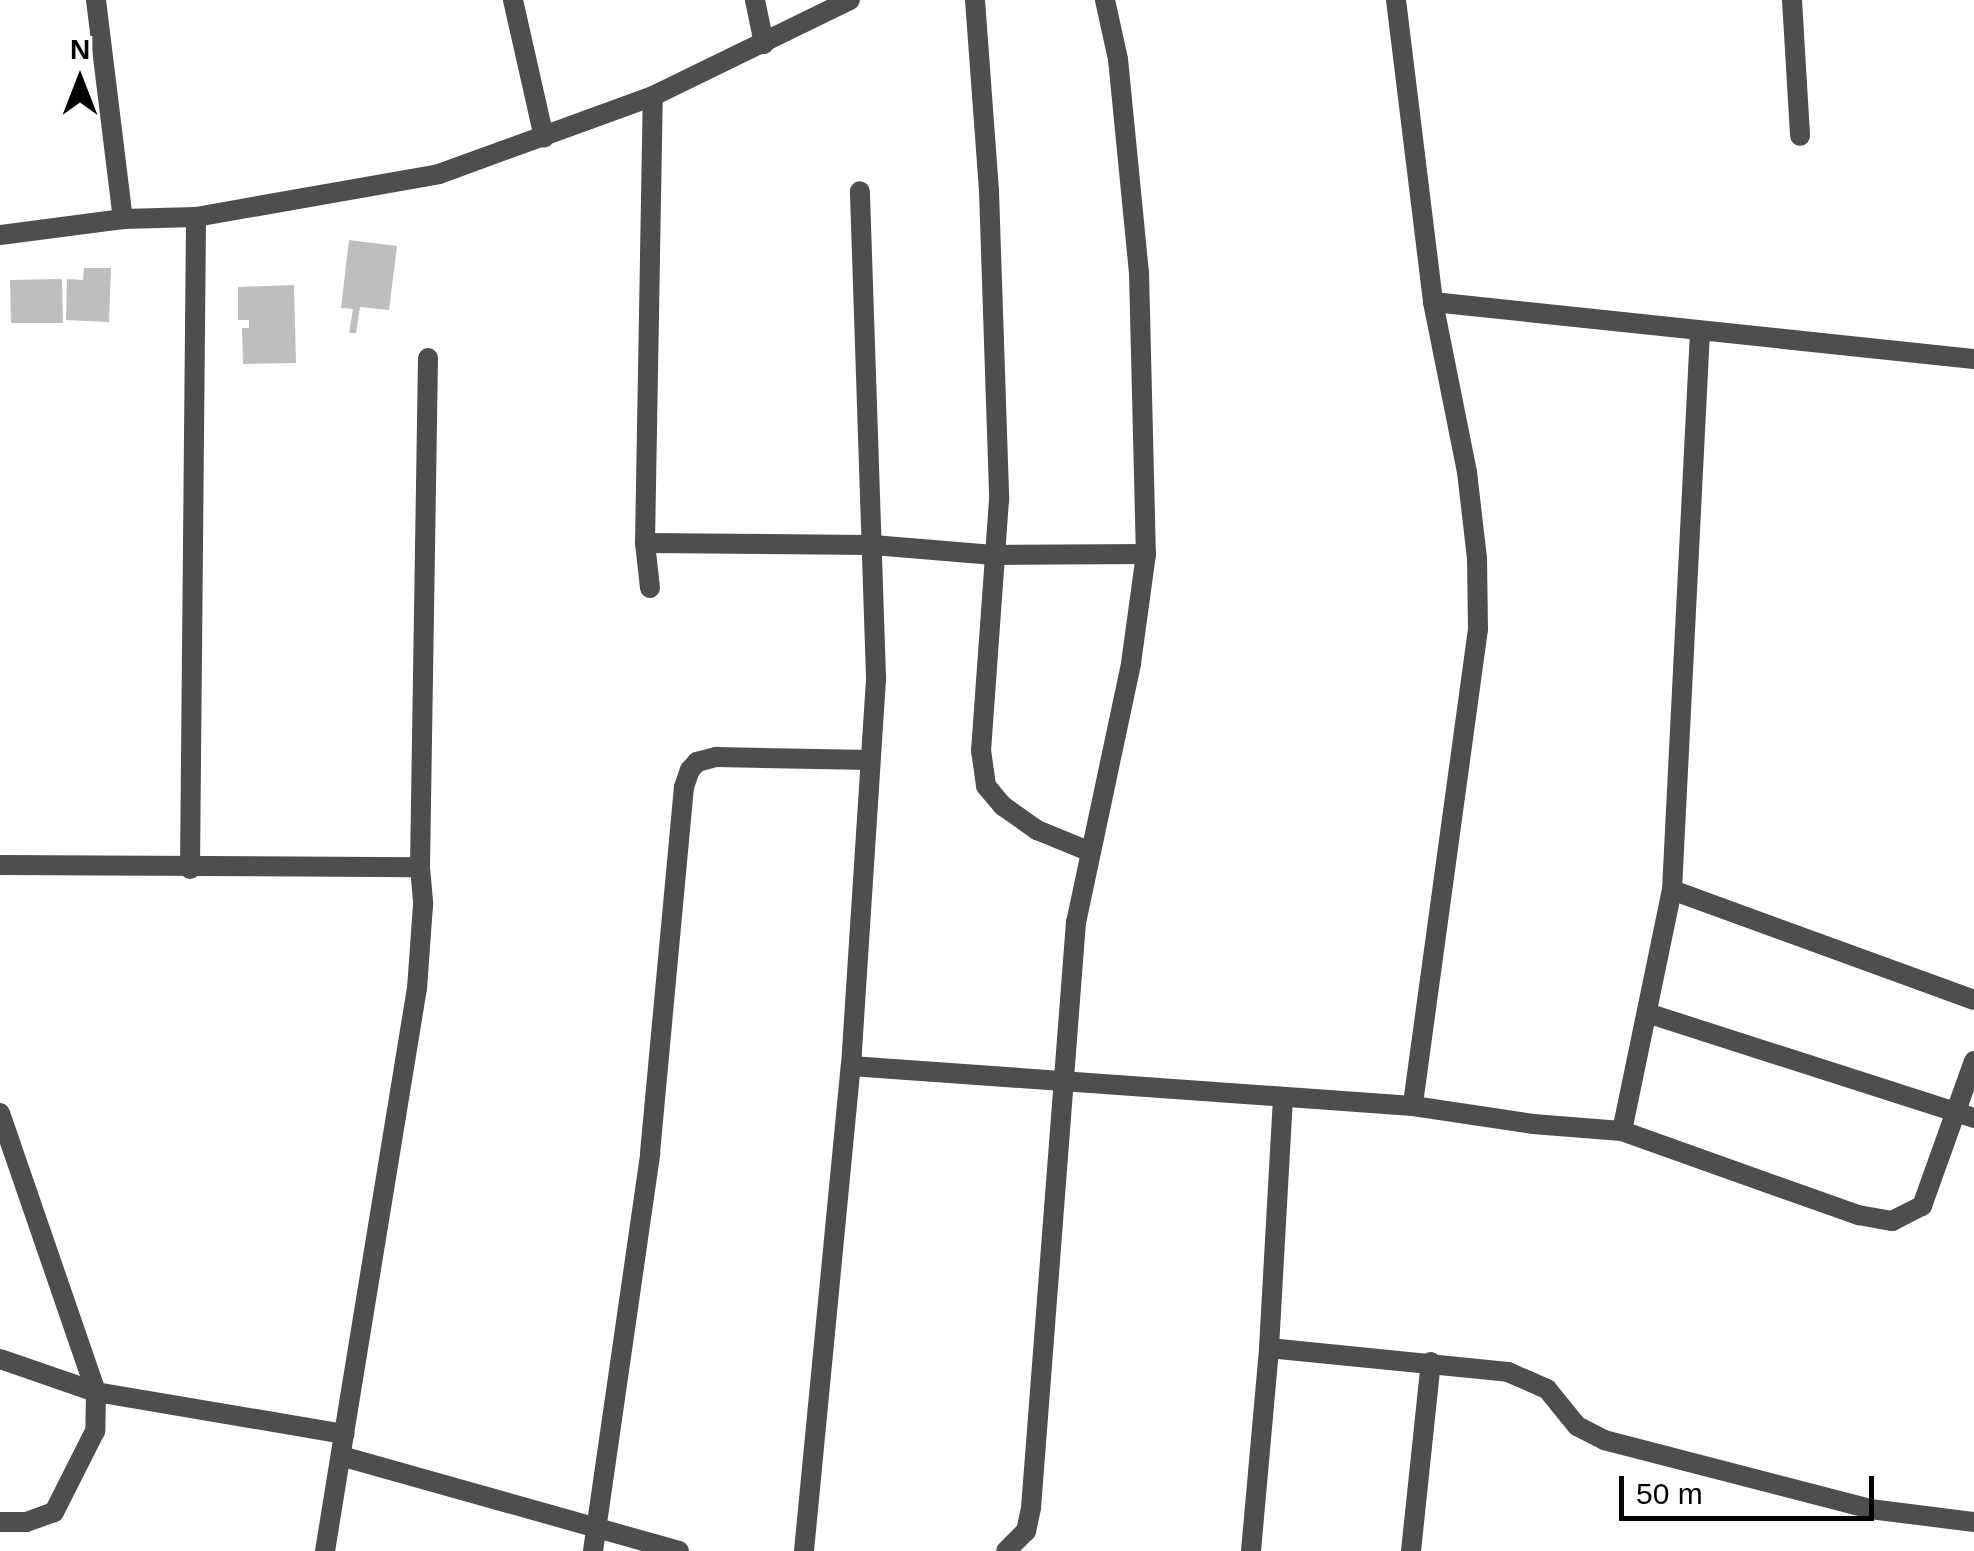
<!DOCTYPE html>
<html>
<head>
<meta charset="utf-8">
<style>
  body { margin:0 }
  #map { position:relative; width:1974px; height:1551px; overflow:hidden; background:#fff; font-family:Helvetica,sans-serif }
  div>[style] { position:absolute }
  .building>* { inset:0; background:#bebebe }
  .minor>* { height:20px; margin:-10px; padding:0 10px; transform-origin:10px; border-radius:10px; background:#4e4e4e }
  span { translate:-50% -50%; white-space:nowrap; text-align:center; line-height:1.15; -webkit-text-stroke:8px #fff; paint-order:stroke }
  .north { position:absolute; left:30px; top:30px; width:100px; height:100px; -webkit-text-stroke:8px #fff; paint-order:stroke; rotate:0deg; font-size:28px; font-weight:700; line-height:40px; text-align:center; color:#000 }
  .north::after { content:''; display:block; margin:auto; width:35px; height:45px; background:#000; clip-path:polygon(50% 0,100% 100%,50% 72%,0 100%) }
  .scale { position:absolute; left:1619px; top:1476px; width:255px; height:45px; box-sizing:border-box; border:5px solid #000; border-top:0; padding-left:12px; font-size:30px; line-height:35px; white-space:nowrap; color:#000; -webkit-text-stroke:8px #fff; paint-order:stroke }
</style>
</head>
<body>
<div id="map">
  <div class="building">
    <div style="clip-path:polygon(349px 240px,397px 246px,389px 310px,360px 307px,356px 333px,349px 333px,353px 309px,341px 308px)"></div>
    <div style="clip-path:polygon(84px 268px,111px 268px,109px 322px,66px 320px,67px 279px,83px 280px)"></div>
    <div style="clip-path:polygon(62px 279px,63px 323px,11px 323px,10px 280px)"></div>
    <div style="clip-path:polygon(294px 285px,296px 363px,243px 364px,242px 328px,249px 328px,249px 320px,238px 320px,238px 287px)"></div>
  </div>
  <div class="minor">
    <div style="left:96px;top:0;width:221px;rotate:83deg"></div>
    <div style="left:513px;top:0;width:141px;rotate:77.3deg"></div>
    <div style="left:755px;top:0;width:45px;rotate:78.4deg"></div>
    <div style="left:975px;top:0;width:192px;rotate:85.8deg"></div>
    <div style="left:989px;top:191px;width:309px;rotate:88.1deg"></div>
    <div style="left:999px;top:500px;width:251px;rotate:94.1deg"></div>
    <div style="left:981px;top:750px;width:36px;rotate:82deg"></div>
    <div style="left:986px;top:786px;width:26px;rotate:50deg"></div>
    <div style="left:1003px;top:806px;width:42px;rotate:35.2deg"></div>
    <div style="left:1037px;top:830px;width:58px;rotate:22.2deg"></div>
    <div style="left:1105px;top:0;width:60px;rotate:77.6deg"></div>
    <div style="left:1118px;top:59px;width:214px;rotate:84.4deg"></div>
    <div style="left:1139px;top:272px;width:282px;rotate:88.6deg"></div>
    <div style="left:1396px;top:0;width:304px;rotate:83deg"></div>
    <div style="left:1433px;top:302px;width:173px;rotate:78.7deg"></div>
    <div style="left:1467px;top:472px;width:87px;rotate:83.4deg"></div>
    <div style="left:1477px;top:558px;width:71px;rotate:89.2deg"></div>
    <div style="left:1478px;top:629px;width:481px;rotate:97.8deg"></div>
    <div style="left:1792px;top:0;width:136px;rotate:86.6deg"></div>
    <div style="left:0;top:235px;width:124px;rotate:-7.4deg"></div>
    <div style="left:123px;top:219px;width:73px;rotate:-1.6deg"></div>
    <div style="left:196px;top:217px;width:247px;rotate:-10deg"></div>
    <div style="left:439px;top:174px;width:228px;rotate:-20deg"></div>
    <div style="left:653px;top:96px;width:219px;rotate:-26deg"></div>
    <div style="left:1433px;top:302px;width:544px;rotate:6.01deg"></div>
    <div style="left:645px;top:543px;width:228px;rotate:0.5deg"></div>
    <div style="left:873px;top:545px;width:121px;rotate:4.7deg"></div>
    <div style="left:994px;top:555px;width:152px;rotate:-0.4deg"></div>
    <div style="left:1146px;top:554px;width:111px;rotate:97.8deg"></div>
    <div style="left:1131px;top:664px;width:264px;rotate:102deg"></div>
    <div style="left:1076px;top:922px;width:588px;rotate:94.39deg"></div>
    <div style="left:1031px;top:1508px;width:24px;rotate:102deg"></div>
    <div style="left:1026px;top:1531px;width:28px;rotate:135deg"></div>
    <div style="left:650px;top:588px;width:45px;rotate:-96.3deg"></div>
    <div style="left:645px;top:543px;width:447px;rotate:-89deg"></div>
    <div style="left:0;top:865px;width:420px;rotate:0.3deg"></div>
    <div style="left:420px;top:867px;width:38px;rotate:85deg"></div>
    <div style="left:423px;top:905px;width:83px;rotate:94.1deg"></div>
    <div style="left:417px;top:988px;width:452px;rotate:99.3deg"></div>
    <div style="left:420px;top:867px;width:509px;rotate:-89.1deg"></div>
    <div style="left:190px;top:869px;width:652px;rotate:-89.47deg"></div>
    <div style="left:1672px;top:890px;width:321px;rotate:20deg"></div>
    <div style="left:1647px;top:1013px;width:343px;rotate:17.8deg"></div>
    <div style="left:851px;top:1066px;width:563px;rotate:4.07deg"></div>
    <div style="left:1413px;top:1106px;width:121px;rotate:8.5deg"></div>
    <div style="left:1533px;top:1124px;width:89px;rotate:4.5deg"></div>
    <div style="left:1622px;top:1131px;width:251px;rotate:19.6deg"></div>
    <div style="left:1858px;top:1215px;width:35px;rotate:10deg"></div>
    <div style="left:1892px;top:1221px;width:34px;rotate:-27deg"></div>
    <div style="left:1922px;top:1206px;width:154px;rotate:-70.3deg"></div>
    <div style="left:0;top:1113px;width:295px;rotate:71deg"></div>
    <div style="left:96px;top:1392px;width:39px;rotate:91deg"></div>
    <div style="left:95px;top:1431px;width:91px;rotate:116.8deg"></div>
    <div style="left:54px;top:1512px;width:29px;rotate:160deg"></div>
    <div style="left:27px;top:1522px;width:27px;rotate:180deg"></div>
    <div style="left:1622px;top:1131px;width:246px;rotate:-78.3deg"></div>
    <div style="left:1672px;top:890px;width:560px;rotate:-87.13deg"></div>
    <div style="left:1269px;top:1348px;width:240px;rotate:5.7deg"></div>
    <div style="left:1508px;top:1372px;width:43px;rotate:23.6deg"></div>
    <div style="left:1547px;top:1389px;width:48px;rotate:51deg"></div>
    <div style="left:1577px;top:1426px;width:30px;rotate:27deg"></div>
    <div style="left:1604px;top:1440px;width:275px;rotate:14.5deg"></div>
    <div style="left:1870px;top:1509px;width:105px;rotate:7.1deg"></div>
    <div style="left:0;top:1359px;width:102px;rotate:19deg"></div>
    <div style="left:96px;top:1392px;width:252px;rotate:9.6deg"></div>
    <div style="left:344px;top:1434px;width:119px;rotate:99.2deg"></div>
    <div style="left:341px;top:1456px;width:351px;rotate:15.7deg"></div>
    <div style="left:593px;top:1551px;width:402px;rotate:-81.8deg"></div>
    <div style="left:650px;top:1153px;width:368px;rotate:-84.7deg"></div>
    <div style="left:684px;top:787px;width:18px;rotate:-71deg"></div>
    <div style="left:690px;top:770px;width:11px;rotate:-49deg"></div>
    <div style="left:697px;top:762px;width:20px;rotate:-15deg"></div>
    <div style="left:716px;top:757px;width:154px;rotate:1.1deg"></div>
    <div style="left:804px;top:1551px;width:487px;rotate:-84.5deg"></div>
    <div style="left:851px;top:1066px;width:390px;rotate:-86.3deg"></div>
    <div style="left:876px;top:677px;width:486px;rotate:-91.9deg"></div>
    <div style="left:1251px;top:1551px;width:204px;rotate:-84.9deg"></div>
    <div style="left:1269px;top:1348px;width:250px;rotate:-86.8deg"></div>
    <div style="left:1411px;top:1551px;width:190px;rotate:-84deg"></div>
  </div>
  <div class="north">N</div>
  <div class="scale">50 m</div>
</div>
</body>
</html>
